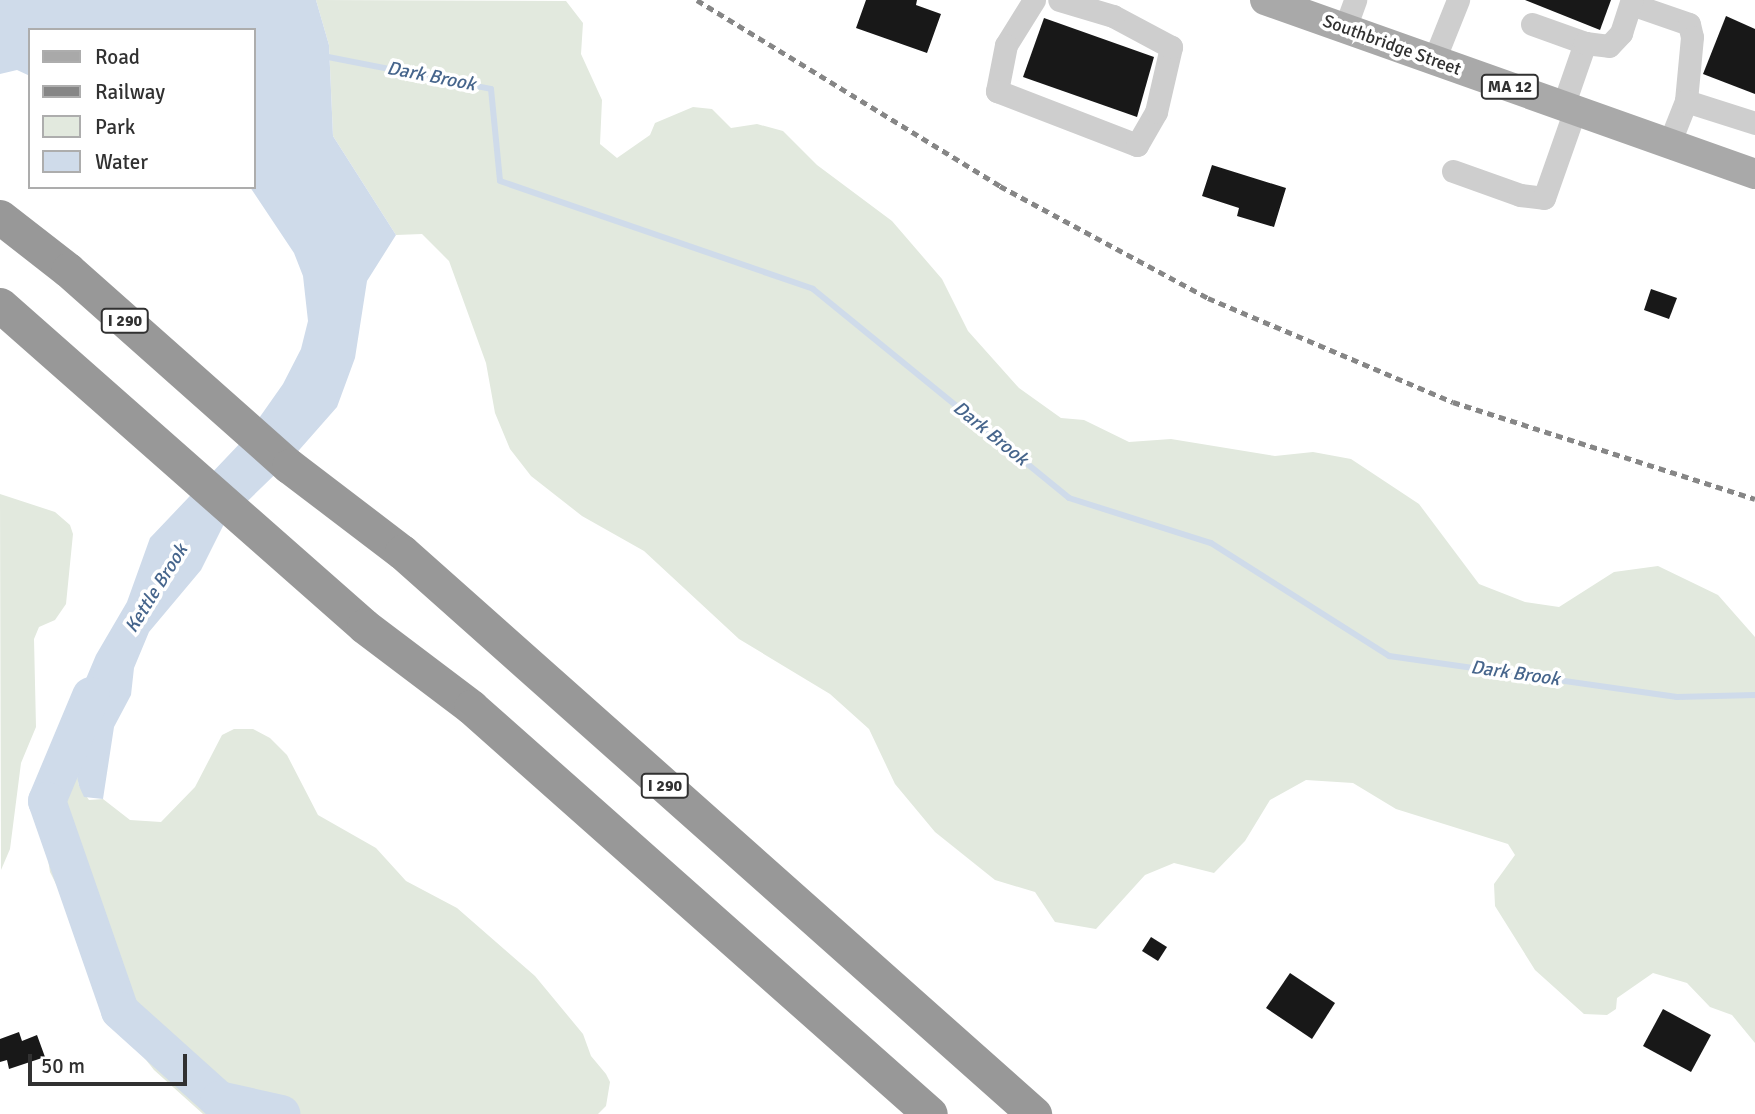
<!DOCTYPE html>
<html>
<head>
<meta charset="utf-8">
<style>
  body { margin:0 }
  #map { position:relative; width:1755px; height:1114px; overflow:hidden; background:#fff; font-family:Signika,sans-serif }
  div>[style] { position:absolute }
  .green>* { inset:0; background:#e2e9de }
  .water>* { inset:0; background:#cfdbea }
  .stream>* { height:6px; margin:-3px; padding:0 3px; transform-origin:3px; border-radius:3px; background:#cfdbea }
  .river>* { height:38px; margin:-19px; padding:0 19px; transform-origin:19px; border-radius:19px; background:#cfdbea }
  .building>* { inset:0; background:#181818 }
  .minor>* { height:23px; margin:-11.5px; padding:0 11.5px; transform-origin:11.5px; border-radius:11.5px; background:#cecece }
  .major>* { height:30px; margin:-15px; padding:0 15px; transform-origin:15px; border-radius:15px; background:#a9a9a9 }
  .highway>* { height:35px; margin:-17.5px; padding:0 17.5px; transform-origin:17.5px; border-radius:17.5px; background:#989898 }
  .rail>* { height:5px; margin-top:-2.5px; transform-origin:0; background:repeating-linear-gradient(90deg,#868686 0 7px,transparent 0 12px) }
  span { translate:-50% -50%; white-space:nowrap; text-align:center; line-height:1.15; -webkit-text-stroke:7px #fff; paint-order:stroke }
  .shield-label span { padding:2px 5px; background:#fff; border:2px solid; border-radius:5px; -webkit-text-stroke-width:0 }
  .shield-label { font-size:16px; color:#313131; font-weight:700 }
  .street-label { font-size:18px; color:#313131 }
  .water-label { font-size:19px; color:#46658c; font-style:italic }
  .legend { position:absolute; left:28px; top:28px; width:228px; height:161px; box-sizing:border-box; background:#fff; border:2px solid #adadad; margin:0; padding:9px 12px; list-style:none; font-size:21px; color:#313131 }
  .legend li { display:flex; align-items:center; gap:14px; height:35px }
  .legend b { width:35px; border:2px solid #adadad }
  .scale { position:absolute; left:28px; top:1054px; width:159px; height:32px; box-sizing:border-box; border:4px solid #313131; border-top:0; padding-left:9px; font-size:21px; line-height:24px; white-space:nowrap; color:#313131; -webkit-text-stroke:5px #fff; paint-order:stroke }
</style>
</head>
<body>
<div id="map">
  <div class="green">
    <div style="clip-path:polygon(316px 0,566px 1px,583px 23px,581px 54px,602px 100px,600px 144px,617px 158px,650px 135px,655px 123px,693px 107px,712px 109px,731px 128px,757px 124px,783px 131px,817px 165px,892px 221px,942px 279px,968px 331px,1019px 388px,1061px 418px,1084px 420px,1129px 442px,1171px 439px,1275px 456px,1313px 452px,1351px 459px,1419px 504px,1479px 584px,1525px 602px,1559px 607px,1614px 572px,1658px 566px,1718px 595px,1755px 637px,1755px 1043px,1732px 1015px,1710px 1007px,1687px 983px,1653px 973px,1617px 998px,1616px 1009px,1607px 1015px,1584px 1014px,1535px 970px,1495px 906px,1494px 884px,1515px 855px,1508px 844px,1396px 809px,1353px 783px,1306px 780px,1270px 800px,1245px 841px,1214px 873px,1174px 863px,1145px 875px,1096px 929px,1055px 922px,1035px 892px,995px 880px,935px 832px,895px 784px,869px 729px,830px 694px,739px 639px,644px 551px,582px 516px,531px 476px,510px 449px,495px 413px,486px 363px,449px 261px,422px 234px,396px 235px,333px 136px,329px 45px)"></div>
    <div style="clip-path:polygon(0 494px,55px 512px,70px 525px,73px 534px,66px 604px,55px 620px,39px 627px,34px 639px,36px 727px,21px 763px,10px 849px,1px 870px)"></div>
    <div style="clip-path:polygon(234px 729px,253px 729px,270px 738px,287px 755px,318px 815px,376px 848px,406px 881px,457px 908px,535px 976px,583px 1034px,591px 1056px,606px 1074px,610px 1082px,606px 1106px,598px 1114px,203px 1114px,154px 1070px,120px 1027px,86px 966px,71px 914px,50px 872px,37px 792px,52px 768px,75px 760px,79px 786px,89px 800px,103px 799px,130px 820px,161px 822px,195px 787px,222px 735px)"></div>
  </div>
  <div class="water">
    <div style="clip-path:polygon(0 0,316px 0,329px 45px,333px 136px,396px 235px,367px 281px,355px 358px,337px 407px,293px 457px,224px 524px,201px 570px,149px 632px,134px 668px,131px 695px,114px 727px,103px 799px,84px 797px,79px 786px,69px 737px,80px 693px,96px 655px,127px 602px,150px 538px,245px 438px,283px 384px,301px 349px,308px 321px,303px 276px,294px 253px,250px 187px,254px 187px,254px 30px,30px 30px,30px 76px,17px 70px,0 74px)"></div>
  </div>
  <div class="stream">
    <div style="left:323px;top:56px;width:171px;rotate:11.1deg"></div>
    <div style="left:491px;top:89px;width:92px;rotate:84.4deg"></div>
    <div style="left:500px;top:181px;width:331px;rotate:19deg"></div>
    <div style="left:813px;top:289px;width:330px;rotate:39.2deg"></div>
    <div style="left:1069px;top:498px;width:149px;rotate:17.6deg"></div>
    <div style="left:1211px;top:543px;width:211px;rotate:32.4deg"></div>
    <div style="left:1389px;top:656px;width:291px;rotate:8.1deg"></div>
    <div style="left:1677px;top:697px;width:78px;rotate:-1.5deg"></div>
  </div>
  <div class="river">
    <div style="left:91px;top:696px;width:114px;rotate:112.7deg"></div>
    <div style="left:47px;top:801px;width:222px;rotate:70.8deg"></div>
    <div style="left:120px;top:1011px;width:133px;rotate:42deg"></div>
    <div style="left:219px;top:1100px;width:64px;rotate:12.7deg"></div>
  </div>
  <div class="building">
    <div style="clip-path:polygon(866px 0,917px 0,916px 5px,941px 14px,927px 53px,856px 28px)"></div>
    <div style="clip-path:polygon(1525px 0,1611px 0,1600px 30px)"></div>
    <div style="clip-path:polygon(1726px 16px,1755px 29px,1755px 94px,1703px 74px)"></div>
    <div style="clip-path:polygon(1044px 18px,1154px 57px,1137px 117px,1023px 77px)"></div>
    <div style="clip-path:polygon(1212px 165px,1286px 188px,1274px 227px,1237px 216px,1239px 208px,1202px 196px)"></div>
    <div style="clip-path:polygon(1651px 289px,1677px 298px,1669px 319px,1644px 310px)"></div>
    <div style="clip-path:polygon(1151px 937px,1167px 947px,1158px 961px,1142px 951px)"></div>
    <div style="clip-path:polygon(1290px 973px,1335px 1003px,1312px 1039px,1266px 1008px)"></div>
    <div style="clip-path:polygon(1663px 1009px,1711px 1035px,1691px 1072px,1643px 1046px)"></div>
    <div style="clip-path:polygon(19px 1032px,22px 1041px,37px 1035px,45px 1057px,9px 1069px,7px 1060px,0 1062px,0 1039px)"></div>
  </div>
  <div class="minor">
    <div style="left:1034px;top:0;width:53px;rotate:121.9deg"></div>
    <div style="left:1006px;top:45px;width:47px;rotate:101.1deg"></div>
    <div style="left:997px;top:91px;width:150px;rotate:21.1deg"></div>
    <div style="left:1137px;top:145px;width:38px;rotate:-60deg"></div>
    <div style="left:1156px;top:112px;width:67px;rotate:-77deg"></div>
    <div style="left:1171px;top:47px;width:66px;rotate:-151.9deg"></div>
    <div style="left:1113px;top:16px;width:56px;rotate:-163.5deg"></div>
    <div style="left:1631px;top:4px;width:61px;rotate:19deg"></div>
    <div style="left:1689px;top:24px;width:13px;rotate:77deg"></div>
    <div style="left:1692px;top:37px;width:64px;rotate:95.4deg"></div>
    <div style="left:1686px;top:101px;width:46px;rotate:111.6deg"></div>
    <div style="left:1532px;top:24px;width:56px;rotate:19.7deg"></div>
    <div style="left:1345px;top:28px;width:30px;rotate:-70deg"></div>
    <div style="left:1434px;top:60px;width:65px;rotate:-68.2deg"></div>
    <div style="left:1686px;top:101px;width:72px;rotate:17.7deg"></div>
    <div style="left:1563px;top:106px;width:67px;rotate:-70.8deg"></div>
    <div style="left:1585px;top:43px;width:24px;rotate:7deg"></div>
    <div style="left:1609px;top:46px;width:18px;rotate:-47deg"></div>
    <div style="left:1621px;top:33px;width:35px;rotate:-72deg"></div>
    <div style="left:1453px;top:171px;width:71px;rotate:19.7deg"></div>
    <div style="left:1520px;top:195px;width:24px;rotate:7deg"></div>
    <div style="left:1544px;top:198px;width:93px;rotate:-70.6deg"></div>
  </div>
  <div class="major">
    <div style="left:1265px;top:0;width:520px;rotate:19.55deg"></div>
  </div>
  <div class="highway">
    <div style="left:0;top:217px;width:86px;rotate:37.9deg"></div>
    <div style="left:68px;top:270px;width:295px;rotate:41.6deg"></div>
    <div style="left:289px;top:466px;width:142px;rotate:37.3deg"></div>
    <div style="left:402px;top:552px;width:846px;rotate:41.64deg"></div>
    <div style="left:0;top:305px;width:485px;rotate:41.4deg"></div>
    <div style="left:364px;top:626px;width:134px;rotate:37.1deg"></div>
    <div style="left:471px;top:707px;width:613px;rotate:41.56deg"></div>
  </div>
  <div class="rail">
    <div style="left:697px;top:0;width:356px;rotate:31.5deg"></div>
    <div style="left:1000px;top:186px;width:236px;rotate:28.3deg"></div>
    <div style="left:1208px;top:298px;width:266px;rotate:23deg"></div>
    <div style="left:1453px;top:402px;width:317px;rotate:17.8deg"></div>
  </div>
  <div class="shield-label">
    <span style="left:1510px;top:87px">MA 12</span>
    <span style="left:125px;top:321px">I 290</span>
    <span style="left:665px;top:786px">I 290</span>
  </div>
  <div class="street-label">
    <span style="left:1392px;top:45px;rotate:20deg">Southbridge Street</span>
  </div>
  <div class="water-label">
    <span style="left:431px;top:77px;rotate:11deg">Dark Brook</span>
    <span style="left:990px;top:434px;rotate:39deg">Dark Brook</span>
    <span style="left:157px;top:589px;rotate:-58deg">Kettle Brook</span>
    <span style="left:1515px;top:674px;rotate:8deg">Dark Brook</span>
  </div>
  <ul class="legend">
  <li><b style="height:9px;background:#a9a9a9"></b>Road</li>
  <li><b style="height:9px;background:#868686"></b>Railway</li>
  <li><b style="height:19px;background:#e2e9de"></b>Park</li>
  <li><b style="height:19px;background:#cfdbea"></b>Water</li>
  </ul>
  <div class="scale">50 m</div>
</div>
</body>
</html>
